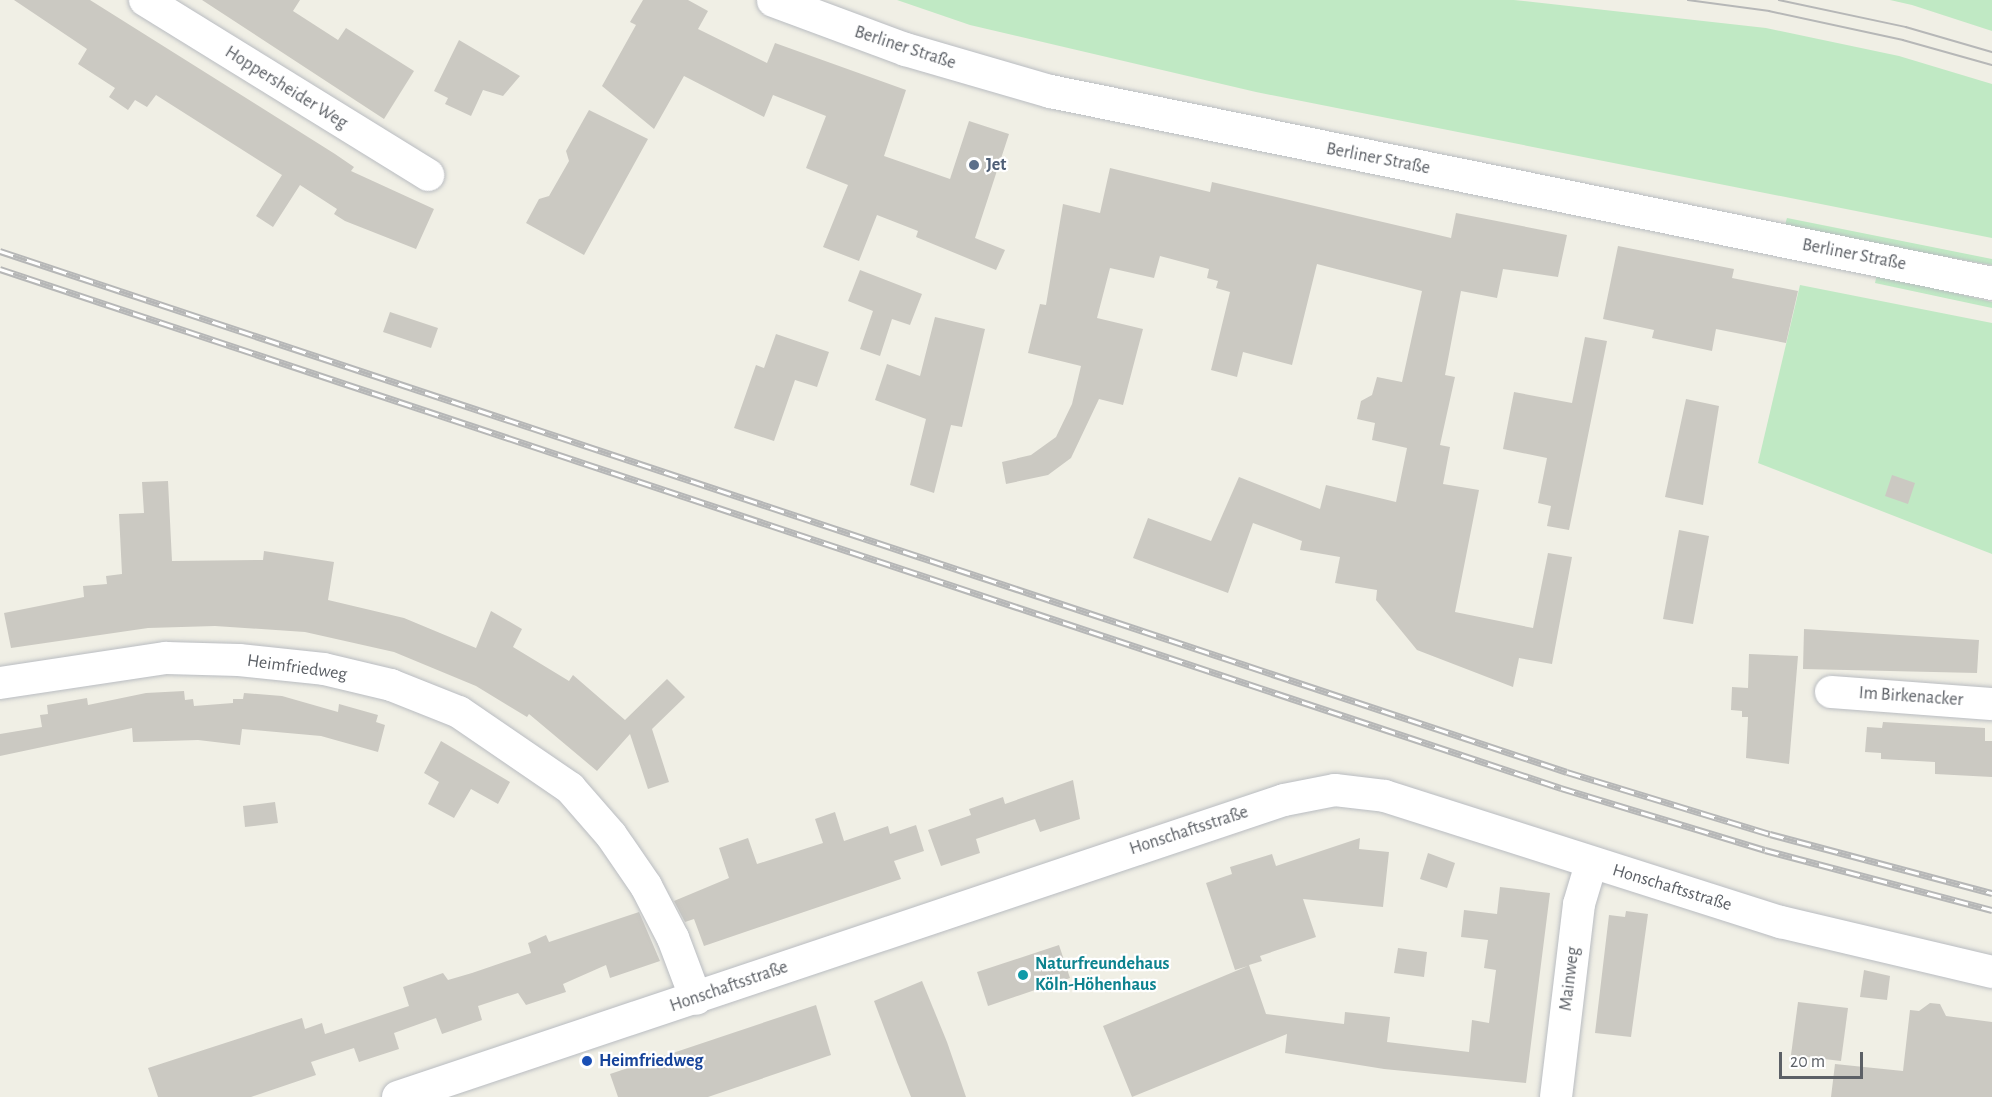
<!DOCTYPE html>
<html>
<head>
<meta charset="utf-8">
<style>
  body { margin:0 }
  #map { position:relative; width:1992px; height:1097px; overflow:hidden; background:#f0efe5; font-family:"Alegreya Sans",sans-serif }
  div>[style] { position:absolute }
  .green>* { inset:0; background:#c0e9c4 }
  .building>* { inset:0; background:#cbc9c2 }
  .roads { filter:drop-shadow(0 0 2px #b9bcc1) drop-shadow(0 0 2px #b9bcc1) }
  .minor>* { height:32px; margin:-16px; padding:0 16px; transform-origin:16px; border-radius:16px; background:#fff }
  .secondary>* { height:33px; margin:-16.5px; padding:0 16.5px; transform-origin:16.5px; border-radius:16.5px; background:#fff }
  .tram>* { height:1.5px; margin:-0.75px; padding:0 0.75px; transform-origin:0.75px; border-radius:0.75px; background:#b6b7b7 }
  .rail>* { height:7px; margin-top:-3.5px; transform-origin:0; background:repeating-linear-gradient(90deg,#fff 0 14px,#b6b7b7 0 28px); box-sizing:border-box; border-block:2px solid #b6b7b7 }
  .dots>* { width:16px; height:16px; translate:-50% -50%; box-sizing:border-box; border:3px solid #fff; border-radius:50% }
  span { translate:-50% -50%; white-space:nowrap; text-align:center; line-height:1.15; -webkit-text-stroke:4.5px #fff; paint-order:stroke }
  .street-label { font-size:18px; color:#5c6066 }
  .service-label { font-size:18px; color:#4e5e75; font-weight:700 }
  .left { translate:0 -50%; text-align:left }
  .culture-label { font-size:18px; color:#0d838f; font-weight:700 }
  .transit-label { font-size:18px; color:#164399; font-weight:700 }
  .scale { position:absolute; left:1779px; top:1052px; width:84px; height:27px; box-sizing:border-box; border:3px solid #5c6066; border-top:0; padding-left:8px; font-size:18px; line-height:21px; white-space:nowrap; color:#5c6066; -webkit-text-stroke:4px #fff; paint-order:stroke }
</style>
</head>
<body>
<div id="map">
  <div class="green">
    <div style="clip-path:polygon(897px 0,1514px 0,1766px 28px,1899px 56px,1992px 84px,1992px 238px,1256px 92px,970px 25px)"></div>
    <div style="clip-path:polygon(1890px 0,1992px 0,1992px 31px,1912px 5px)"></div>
    <div style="clip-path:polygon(1787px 218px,1992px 259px,1992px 265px,1784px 228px)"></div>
    <div style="clip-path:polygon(1877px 274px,1992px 302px,1992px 308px,1875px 283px)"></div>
    <div style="clip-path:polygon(1800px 285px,1992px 323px,1992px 554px,1758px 463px)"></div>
  </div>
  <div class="building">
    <div style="clip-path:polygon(14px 0,90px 0,335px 154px,354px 167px,351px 171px,434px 209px,416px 249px,345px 221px,334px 214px,337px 209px,300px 185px,273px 227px,256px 216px,282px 175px,156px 95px,147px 107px,135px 100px,128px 110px,109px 97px,115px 88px,78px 64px,87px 49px)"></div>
    <div style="clip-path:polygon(202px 0,300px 0,293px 11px,338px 40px,346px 28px,414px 71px,384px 119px)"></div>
    <div style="clip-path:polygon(643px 0,688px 0,708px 11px,698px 29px,767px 63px,775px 43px,906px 90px,884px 156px,950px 179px,969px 121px,1009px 134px,975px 238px,1005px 250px,996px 270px,916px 237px,918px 231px,877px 215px,859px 261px,823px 247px,848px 185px,806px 168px,826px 116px,773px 95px,764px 117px,684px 76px,654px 129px,602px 86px,636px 25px,630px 22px)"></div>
    <div style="clip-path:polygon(459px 40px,520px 76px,503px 96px,483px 90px,471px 116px,445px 104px,448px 98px,434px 91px)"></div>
    <div style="clip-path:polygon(589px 110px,648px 139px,584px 255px,526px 223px,539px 199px,549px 196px,569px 161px,566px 151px)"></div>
    <div style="clip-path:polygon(1110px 168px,1210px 192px,1212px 182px,1451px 238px,1456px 213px,1567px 235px,1558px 277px,1503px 269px,1497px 298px,1461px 291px,1445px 375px,1455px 377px,1440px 445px,1450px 447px,1443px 484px,1479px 490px,1455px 612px,1533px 628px,1548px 553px,1572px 557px,1552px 664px,1519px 658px,1513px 687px,1417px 650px,1376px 600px,1377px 590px,1335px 583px,1340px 557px,1300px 550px,1302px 541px,1253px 523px,1228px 593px,1133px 558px,1148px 518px,1211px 541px,1239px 477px,1320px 509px,1326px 485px,1396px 502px,1407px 448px,1372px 440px,1375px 423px,1357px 419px,1361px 401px,1372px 395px,1377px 377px,1402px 382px,1422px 291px,1317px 264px,1292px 365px,1243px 352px,1237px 377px,1211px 370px,1230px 292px,1216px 288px,1218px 281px,1207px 278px,1209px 269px,1160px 256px,1154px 278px,1110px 268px,1097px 318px,1143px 329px,1123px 405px,1099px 399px,1071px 458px,1048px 475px,1006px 484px,1002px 462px,1031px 455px,1056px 437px,1072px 404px,1081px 366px,1028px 353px,1040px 304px,1046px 305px,1063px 204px,1100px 213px)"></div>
    <div style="clip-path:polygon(1618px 246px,1734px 269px,1732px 278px,1798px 291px,1786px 343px,1716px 329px,1712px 351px,1652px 338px,1654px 330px,1603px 319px)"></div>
    <div style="clip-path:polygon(860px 270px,922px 294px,910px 325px,892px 319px,880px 356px,860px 349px,873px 311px,848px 301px)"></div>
    <div style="clip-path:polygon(390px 312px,438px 328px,431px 348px,383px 332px)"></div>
    <div style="clip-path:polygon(935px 317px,985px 329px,962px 427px,951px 425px,934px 493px,910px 485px,926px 419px,875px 400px,887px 364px,920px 376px)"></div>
    <div style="clip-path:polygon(776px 334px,829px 352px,817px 387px,795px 380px,774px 441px,734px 428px,756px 365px,764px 368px)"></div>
    <div style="clip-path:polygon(1585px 337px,1607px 341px,1569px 530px,1547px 526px,1551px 506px,1538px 503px,1547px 458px,1503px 449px,1514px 392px,1572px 403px)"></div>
    <div style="clip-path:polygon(1686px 399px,1719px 406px,1703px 505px,1665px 497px)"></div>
    <div style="clip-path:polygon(1892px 475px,1915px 483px,1908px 504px,1885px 496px)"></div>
    <div style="clip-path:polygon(168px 481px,172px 561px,263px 560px,264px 551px,334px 562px,328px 600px,404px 618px,476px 648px,491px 611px,522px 629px,513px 647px,569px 681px,573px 675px,625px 720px,667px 679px,685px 697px,652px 729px,669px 782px,648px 789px,630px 734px,597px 771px,529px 714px,527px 717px,476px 686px,394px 652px,305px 632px,215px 626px,148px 628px,11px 648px,4px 613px,84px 597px,83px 586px,107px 584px,106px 576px,122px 574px,119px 514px,144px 513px,142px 482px)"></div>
    <div style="clip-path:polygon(1679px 530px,1709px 536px,1693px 624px,1663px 619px)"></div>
    <div style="clip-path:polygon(1804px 629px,1979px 640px,1977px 673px,1803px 669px)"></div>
    <div style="clip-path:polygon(1749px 654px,1798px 656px,1789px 764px,1746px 758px,1748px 717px,1742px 717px,1742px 711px,1731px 710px,1732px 687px,1748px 688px)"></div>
    <div style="clip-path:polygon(184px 691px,185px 700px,193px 699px,194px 706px,233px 703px,233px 699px,243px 699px,244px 693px,282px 696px,338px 712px,339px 704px,378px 715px,376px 722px,385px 725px,378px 752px,321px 736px,242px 729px,240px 745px,198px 740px,133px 742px,132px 728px,0 756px,0 734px,42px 727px,40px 715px,48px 714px,47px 705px,87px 698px,88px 705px,146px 693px)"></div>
    <div style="clip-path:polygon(1883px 722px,1985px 728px,1985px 741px,1992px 741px,1992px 777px,1935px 774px,1935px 762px,1881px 759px,1881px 753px,1865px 752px,1867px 727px,1882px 728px)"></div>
    <div style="clip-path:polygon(441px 741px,510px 782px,498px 804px,471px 789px,454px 818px,428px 804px,439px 782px,424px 773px)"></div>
    <div style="clip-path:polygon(1073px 780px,1080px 819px,1040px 832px,1035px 819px,1008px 828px,976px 839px,980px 853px,941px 866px,928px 830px,971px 815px,969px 809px,1003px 797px,1005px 804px)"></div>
    <div style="clip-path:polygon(275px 802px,278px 823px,245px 827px,243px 806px)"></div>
    <div style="clip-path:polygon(835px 812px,844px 841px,888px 826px,890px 834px,916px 825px,924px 851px,894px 861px,901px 879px,704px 946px,694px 919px,685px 922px,674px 901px,729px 878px,719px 848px,748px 838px,757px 864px,823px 843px,815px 819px)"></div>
    <div style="clip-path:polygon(1360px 838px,1359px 849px,1389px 852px,1383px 907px,1303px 899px,1316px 937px,1260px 956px,1262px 961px,1249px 965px,1266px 1014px,1344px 1024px,1345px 1012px,1390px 1017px,1387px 1042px,1469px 1052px,1472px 1020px,1489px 1023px,1496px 970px,1484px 968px,1488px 940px,1461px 937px,1464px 910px,1497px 914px,1500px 887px,1550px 893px,1526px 1083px,1384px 1069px,1285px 1053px,1287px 1034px,1132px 1097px,1103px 1026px,1248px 966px,1235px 970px,1206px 883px,1232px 874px,1230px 867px,1272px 854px,1276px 866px)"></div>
    <div style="clip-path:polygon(1428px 853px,1455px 863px,1447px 888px,1420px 879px)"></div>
    <div style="clip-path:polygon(1626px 911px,1648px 914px,1631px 1037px,1595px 1033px,1609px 915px,1625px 917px)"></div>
    <div style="clip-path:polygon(639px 912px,660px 961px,610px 978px,606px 965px,563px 984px,566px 992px,526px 1005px,518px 993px,478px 1006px,482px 1020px,442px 1034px,436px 1018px,394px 1033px,399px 1049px,359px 1062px,354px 1048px,311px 1062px,316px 1075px,251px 1097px,158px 1097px,148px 1068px,302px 1018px,305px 1029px,322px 1023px,325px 1034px,409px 1006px,403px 987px,443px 973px,448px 980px,472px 973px,531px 953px,528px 943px,546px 935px,549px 942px)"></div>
    <div style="clip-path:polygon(1059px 945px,1070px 978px,988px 1006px,977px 972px)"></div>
    <div style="clip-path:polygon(1398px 948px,1427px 952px,1424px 977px,1394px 973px)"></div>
    <div style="clip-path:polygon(1864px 970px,1890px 976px,1887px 1000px,1860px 997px)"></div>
    <div style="clip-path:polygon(922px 981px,947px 1042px,966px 1097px,911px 1097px,897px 1062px,874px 1001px)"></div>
    <div style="clip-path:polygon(1798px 1002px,1848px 1008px,1841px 1061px,1791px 1055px)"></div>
    <div style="clip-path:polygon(1930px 1003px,1940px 1004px,1946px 1016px,1992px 1022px,1992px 1097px,1831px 1097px,1835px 1064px,1903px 1071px,1910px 1010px,1919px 1011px)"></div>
    <div style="clip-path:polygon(816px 1005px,831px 1055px,708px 1097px,618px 1097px,610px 1074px)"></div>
  </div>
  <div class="roads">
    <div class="minor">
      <div style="left:145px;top:0;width:333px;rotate:31.7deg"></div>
      <div style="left:0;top:683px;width:168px;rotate:-8.6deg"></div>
      <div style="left:166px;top:658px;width:73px;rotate:1.6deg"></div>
      <div style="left:239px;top:660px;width:85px;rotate:6deg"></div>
      <div style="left:324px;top:669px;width:69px;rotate:13.4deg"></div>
      <div style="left:391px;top:685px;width:73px;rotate:21.7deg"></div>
      <div style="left:459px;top:712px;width:135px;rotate:34.4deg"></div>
      <div style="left:570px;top:788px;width:62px;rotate:48.9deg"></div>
      <div style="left:611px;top:835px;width:62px;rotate:55.5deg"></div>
      <div style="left:646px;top:886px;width:59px;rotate:62.6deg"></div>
      <div style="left:673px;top:938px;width:65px;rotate:69.3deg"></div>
      <div style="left:1831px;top:692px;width:161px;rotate:4.3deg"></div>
      <div style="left:398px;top:1097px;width:934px;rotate:-18.53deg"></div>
      <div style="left:1284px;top:800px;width:52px;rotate:-11.1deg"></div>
      <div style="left:1335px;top:790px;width:50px;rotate:6.8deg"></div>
      <div style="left:1385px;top:796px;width:416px;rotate:17.7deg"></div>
      <div style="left:1781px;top:922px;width:217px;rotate:13.3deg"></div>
      <div style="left:1556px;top:1097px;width:194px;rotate:-83.2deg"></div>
      <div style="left:1579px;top:904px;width:42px;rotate:-73.3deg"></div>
    </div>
    <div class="secondary">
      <div style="left:773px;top:0;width:141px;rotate:20.4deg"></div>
      <div style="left:905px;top:49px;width:151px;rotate:16.2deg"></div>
      <div style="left:1050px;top:91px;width:961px;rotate:11.52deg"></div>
    </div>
  </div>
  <div class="tram">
    <div style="left:1688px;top:0;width:82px;rotate:7.7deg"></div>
    <div style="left:1769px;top:11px;width:137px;rotate:12.2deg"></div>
    <div style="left:1903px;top:40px;width:92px;rotate:15.7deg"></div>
    <div style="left:1779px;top:0;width:130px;rotate:12deg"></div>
    <div style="left:1906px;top:27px;width:90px;rotate:16.2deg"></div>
  </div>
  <div class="rail">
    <div style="left:0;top:251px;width:1651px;rotate:18.39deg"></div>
    <div style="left:1567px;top:772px;width:212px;rotate:17deg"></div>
    <div style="left:1770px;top:834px;width:230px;rotate:14.9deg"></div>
    <div style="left:0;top:269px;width:1645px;rotate:18.39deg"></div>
    <div style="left:1561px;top:788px;width:213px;rotate:16.9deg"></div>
    <div style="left:1765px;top:850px;width:235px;rotate:14.8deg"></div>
  </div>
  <div class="dots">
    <div style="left:974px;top:165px;background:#5c6f8a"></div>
    <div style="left:1023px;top:975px;background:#0f9aa8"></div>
    <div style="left:587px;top:1061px;background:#1a4fb4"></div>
  </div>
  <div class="street-label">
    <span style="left:905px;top:48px;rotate:18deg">Berliner Straße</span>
    <span style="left:286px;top:88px;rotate:32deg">Hoppersheider Weg</span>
    <span style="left:1378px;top:159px;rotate:11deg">Berliner Straße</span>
    <span style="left:1854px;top:255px;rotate:11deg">Berliner Straße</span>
    <span style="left:297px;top:668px;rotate:8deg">Heimfriedweg</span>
    <span style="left:1911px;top:697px;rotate:4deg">Im Birkenacker</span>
    <span style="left:1189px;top:831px;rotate:-18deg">Honschaftsstraße</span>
    <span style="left:1672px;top:888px;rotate:17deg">Honschaftsstraße</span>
    <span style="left:1570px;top:979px;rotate:-83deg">Mainweg</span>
    <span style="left:729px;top:987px;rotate:-19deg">Honschaftsstraße</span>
  </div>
  <div class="service-label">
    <span class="left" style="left:986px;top:165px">Jet</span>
  </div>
  <div class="culture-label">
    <span class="left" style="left:1035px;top:975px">Naturfreundehaus<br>Köln-Höhenhaus</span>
  </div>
  <div class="transit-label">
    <span class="left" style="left:599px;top:1061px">Heimfriedweg</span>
  </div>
  <div class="scale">20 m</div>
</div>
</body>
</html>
